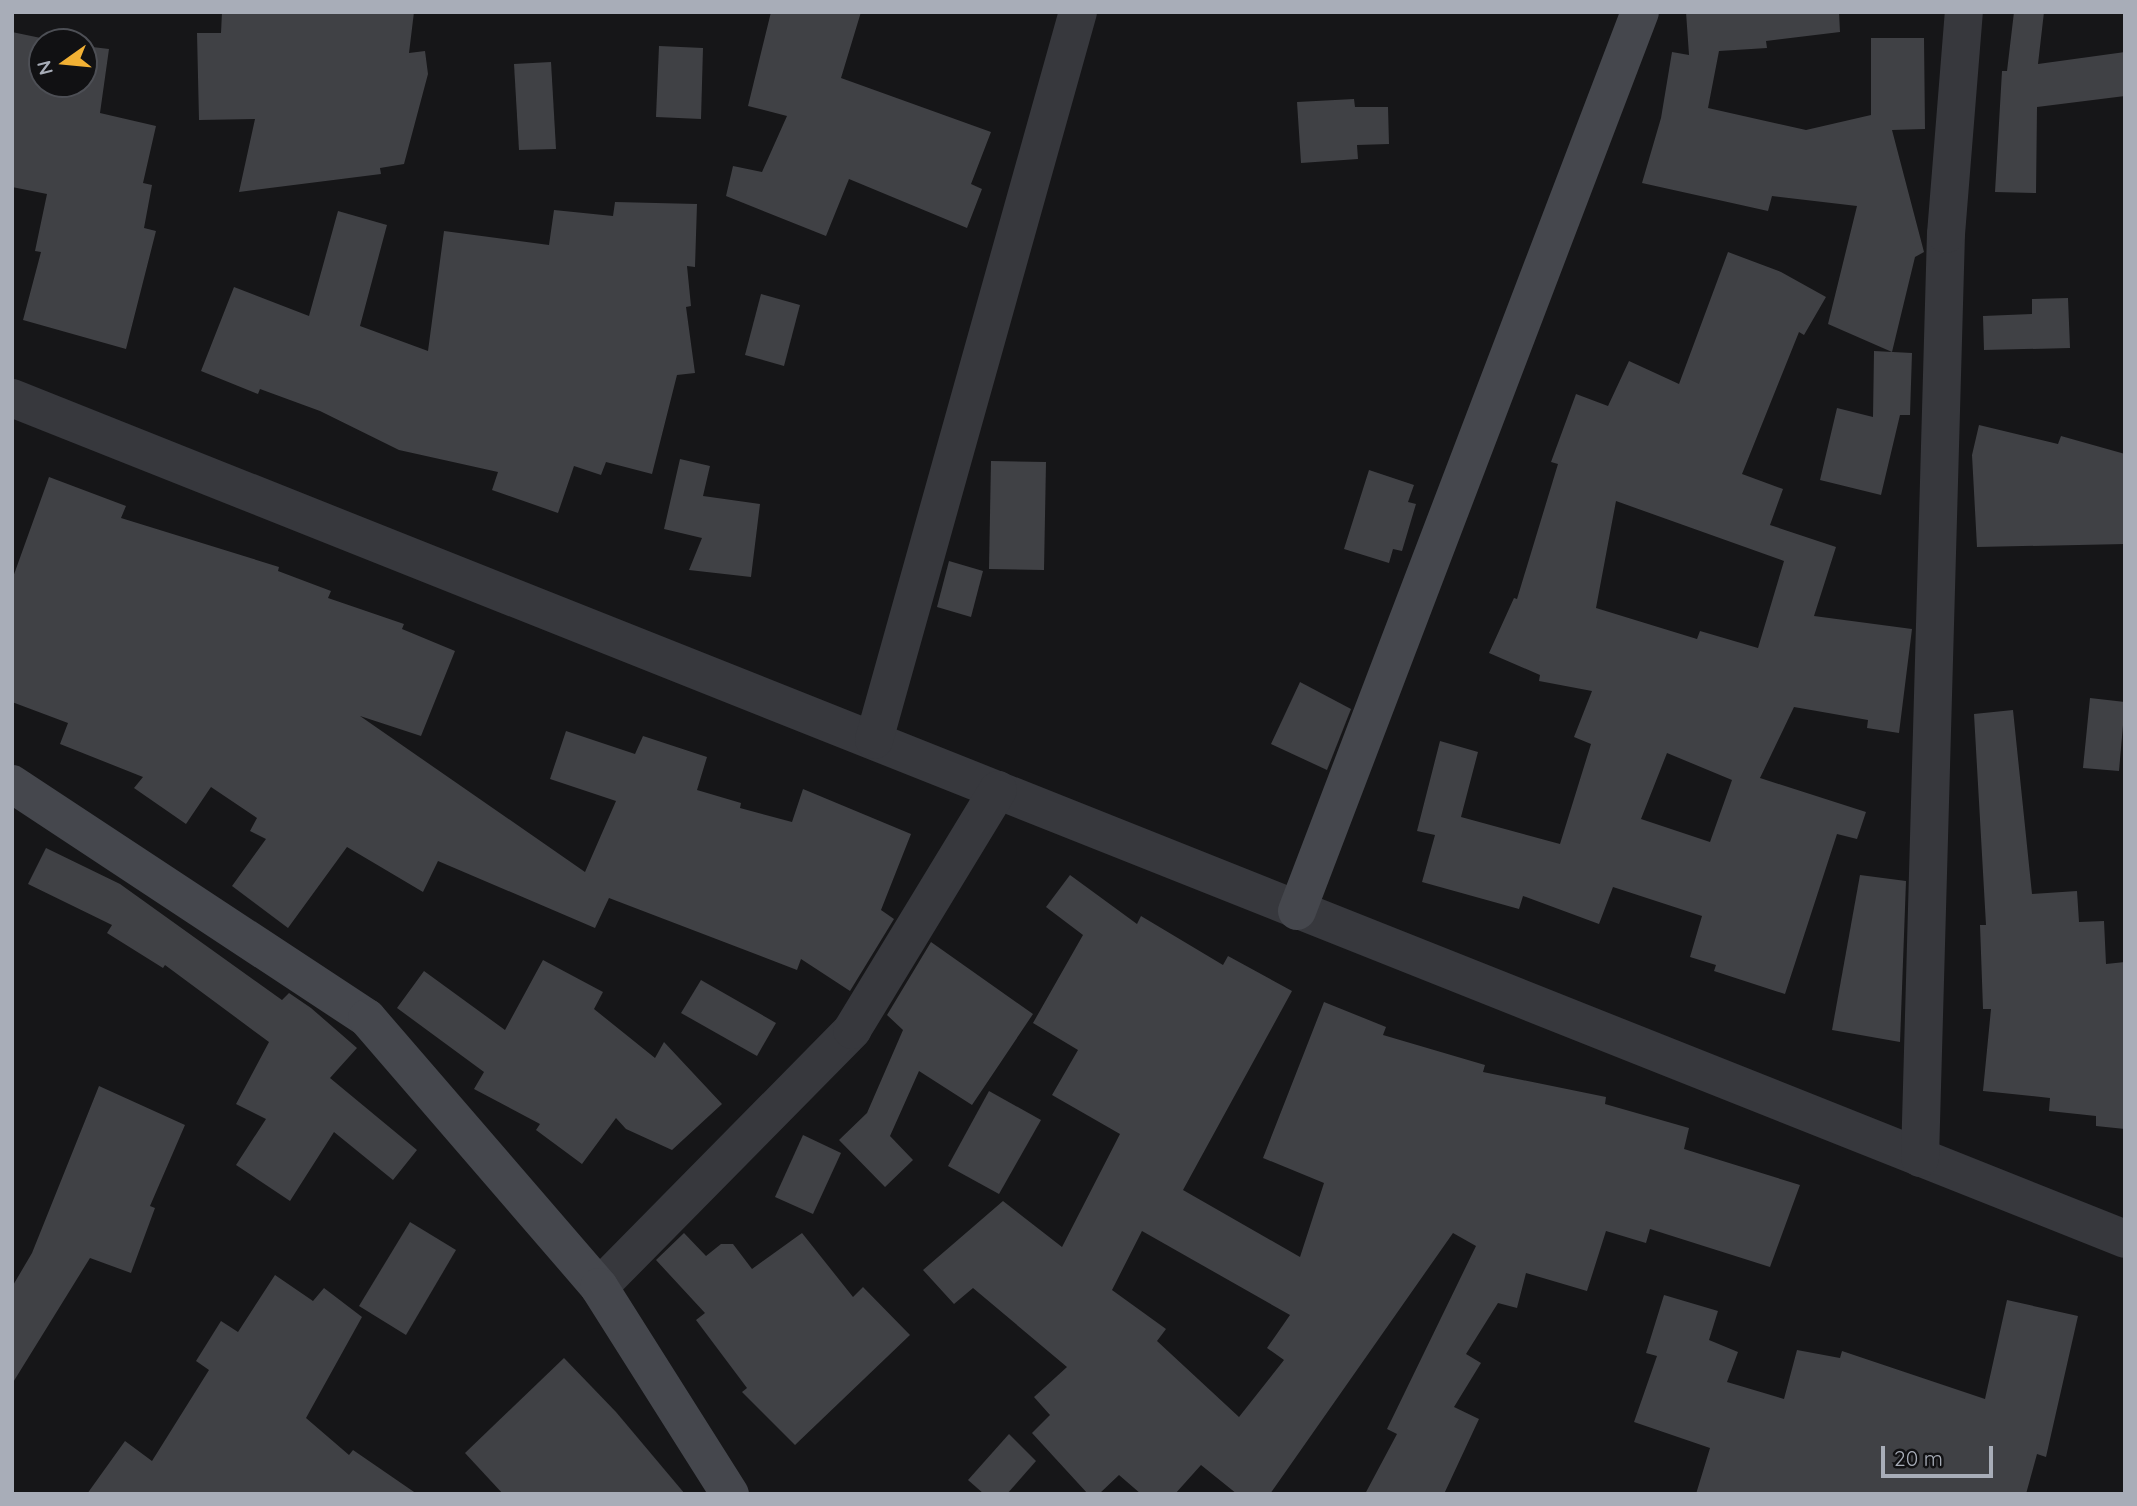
<!DOCTYPE html>
<html>
<head>
<meta charset="utf-8">
<style>
  body { margin:0 }
  #map { position:relative; width:2137px; height:1506px; overflow:hidden; background:#161618; font-family:Quicksand,sans-serif }
  div>[style] { position:absolute }
  .building>* { inset:0; background:#404145 }
  .street>* { height:38px; margin:-19px; padding:0 19px; transform-origin:19px; border-radius:19px; background:#37383d }
  .secondary>* { height:38px; margin:-19px; padding:0 19px; transform-origin:19px; border-radius:19px; background:#45474d }
  span { translate:-50% -50%; white-space:nowrap; text-align:center; line-height:1.15; -webkit-text-stroke:6px #111113; paint-order:stroke }
  .frame { position:absolute; inset:0; border:14px solid #a8adb8; pointer-events:none }
  .north { position:absolute; left:28px; top:28px; width:70px; height:70px; box-sizing:border-box; background:#111113; border:2px solid #4d4f55; border-radius:50%; rotate:255deg; font-size:19px; font-weight:700; line-height:28px; text-align:center; color:#a8adb8 }
  .north::after { content:''; display:block; margin:auto; width:24px; height:32px; background:#f2b134; clip-path:polygon(50% 0,100% 100%,50% 72%,0 100%) }
  .scale { position:absolute; left:1881px; top:1446px; width:112px; height:32px; box-sizing:border-box; border:4px solid #a8adb8; border-top:0; padding-left:9px; font-size:21px; line-height:24px; white-space:nowrap; color:#a8adb8; -webkit-text-stroke:5px #111113; paint-order:stroke }
</style>
</head>
<body>
<div id="map">
  <div class="building">
    <div style="clip-path:polygon(222px 12px,414px 12px,409px 53px,425px 51px,428px 74px,404px 164px,380px 168px,381px 174px,239px 192px,255px 119px,199px 120px,197px 33px,221px 33px)"></div>
    <div style="clip-path:polygon(771px 12px,861px 12px,841px 78px,991px 132px,971px 184px,982px 189px,967px 228px,849px 179px,826px 236px,726px 196px,733px 166px,762px 172px,787px 116px,748px 106px)"></div>
    <div style="clip-path:polygon(1686px 12px,1839px 12px,1840px 32px,1766px 41px,1767px 48px,1719px 51px,1708px 108px,1806px 130px,1871px 115px,1871px 38px,1924px 38px,1925px 129px,1892px 130px,1924px 252px,1915px 257px,1892px 352px,1828px 324px,1857px 206px,1772px 196px,1768px 211px,1642px 183px,1661px 118px,1672px 52px,1689px 55px)"></div>
    <div style="clip-path:polygon(2014px 12px,2044px 12px,2038px 64px,2125px 52px,2125px 96px,2037px 107px,2036px 193px,1995px 192px,2002px 71px,2007px 71px)"></div>
    <div style="clip-path:polygon(12px 32px,60px 42px,42px 42px,42px 84px,84px 84px,84px 46px,109px 49px,100px 113px,156px 126px,143px 183px,152px 185px,144px 228px,156px 231px,126px 349px,23px 320px,41px 252px,35px 251px,47px 194px,12px 187px)"></div>
    <div style="clip-path:polygon(659px 46px,703px 48px,701px 119px,656px 117px)"></div>
    <div style="clip-path:polygon(551px 62px,556px 149px,519px 150px,514px 64px)"></div>
    <div style="clip-path:polygon(1354px 99px,1355px 107px,1388px 107px,1389px 144px,1357px 145px,1358px 159px,1301px 163px,1297px 102px)"></div>
    <div style="clip-path:polygon(615px 202px,697px 204px,695px 267px,687px 266px,691px 306px,686px 307px,695px 373px,677px 375px,652px 474px,606px 462px,601px 475px,574px 466px,558px 513px,492px 490px,498px 472px,399px 450px,320px 411px,260px 389px,258px 394px,201px 371px,234px 287px,309px 316px,338px 211px,387px 225px,360px 326px,428px 351px,444px 231px,549px 245px,554px 210px,613px 216px)"></div>
    <div style="clip-path:polygon(evenodd,1728px 252px,1781px 272px,1826px 297px,1804px 335px,1799px 332px,1742px 474px,1783px 489px,1770px 525px,1836px 547px,1814px 616px,1912px 629px,1899px 733px,1867px 728px,1868px 720px,1794px 707px,1760px 778px,1866px 812px,1857px 839px,1837px 834px,1785px 994px,1714px 971px,1716px 965px,1690px 957px,1702px 916px,1613px 887px,1599px 924px,1523px 896px,1519px 909px,1422px 882px,1435px 835px,1417px 831px,1440px 741px,1478px 752px,1461px 817px,1560px 844px,1591px 744px,1574px 737px,1592px 691px,1539px 681px,1540px 675px,1489px 653px,1514px 598px,1517px 599px,1558px 464px,1551px 462px,1576px 394px,1608px 406px,1629px 361px,1679px 384px,1728px 252px,1616px 501px,1784px 561px,1758px 648px,1700px 631px,1697px 639px,1596px 608px,1616px 501px,1728px 252px,1667px 753px,1732px 780px,1710px 842px,1641px 819px,1667px 753px)"></div>
    <div style="clip-path:polygon(761px 294px,800px 305px,784px 366px,745px 355px)"></div>
    <div style="clip-path:polygon(2068px 298px,2070px 348px,1984px 350px,1983px 316px,2032px 314px,2032px 299px)"></div>
    <div style="clip-path:polygon(1874px 351px,1912px 353px,1910px 415px,1900px 415px,1881px 495px,1820px 480px,1837px 408px,1873px 417px)"></div>
    <div style="clip-path:polygon(1979px 425px,2058px 444px,2061px 436px,2125px 454px,2125px 544px,1977px 547px,1972px 455px)"></div>
    <div style="clip-path:polygon(680px 459px,710px 466px,703px 496px,760px 504px,751px 577px,689px 570px,702px 538px,664px 529px)"></div>
    <div style="clip-path:polygon(991px 461px,1046px 462px,1044px 570px,989px 569px)"></div>
    <div style="clip-path:polygon(1369px 470px,1414px 485px,1408px 502px,1416px 504px,1402px 551px,1393px 549px,1389px 563px,1344px 549px)"></div>
    <div style="clip-path:polygon(49px 477px,126px 506px,121px 518px,279px 567px,278px 571px,331px 591px,328px 598px,404px 624px,402px 629px,455px 651px,421px 736px,360px 716px,585px 872px,616px 801px,550px 779px,566px 731px,635px 754px,643px 736px,707px 757px,697px 790px,741px 803px,740px 808px,792px 822px,803px 789px,911px 834px,881px 910px,894px 919px,850px 991px,801px 959px,797px 970px,609px 898px,595px 928px,438px 861px,423px 892px,347px 847px,288px 928px,232px 886px,266px 839px,250px 831px,257px 818px,211px 787px,186px 824px,134px 788px,143px 777px,60px 744px,68px 723px,12px 702px,12px 580px)"></div>
    <div style="clip-path:polygon(949px 561px,983px 571px,971px 617px,937px 607px)"></div>
    <div style="clip-path:polygon(1300px 682px,1351px 709px,1327px 770px,1271px 744px)"></div>
    <div style="clip-path:polygon(2090px 698px,2125px 702px,2119px 771px,2083px 768px)"></div>
    <div style="clip-path:polygon(2013px 710px,2032px 894px,2077px 891px,2079px 922px,2104px 921px,2106px 964px,2125px 962px,2125px 1129px,2096px 1126px,2096px 1116px,2049px 1111px,2050px 1098px,1983px 1091px,1991px 1009px,1983px 1009px,1980px 925px,1986px 925px,1974px 714px)"></div>
    <div style="clip-path:polygon(46px 848px,120px 884px,282px 1000px,289px 993px,311px 1008px,357px 1048px,330px 1078px,417px 1150px,393px 1180px,334px 1132px,290px 1201px,236px 1165px,266px 1119px,236px 1104px,269px 1042px,165px 965px,163px 968px,107px 933px,112px 925px,28px 884px)"></div>
    <div style="clip-path:polygon(evenodd,1070px 875px,1137px 924px,1141px 916px,1223px 965px,1228px 956px,1292px 991px,1183px 1190px,1300px 1257px,1324px 1183px,1263px 1158px,1324px 1002px,1386px 1027px,1383px 1035px,1485px 1065px,1483px 1072px,1606px 1097px,1605px 1104px,1689px 1128px,1684px 1149px,1800px 1185px,1770px 1267px,1650px 1229px,1646px 1243px,1606px 1231px,1587px 1291px,1526px 1273px,1517px 1308px,1498px 1303px,1466px 1354px,1481px 1363px,1454px 1407px,1479px 1419px,1444px 1494px,1365px 1494px,1397px 1434px,1387px 1429px,1476px 1246px,1453px 1233px,1270px 1494px,1237px 1494px,1201px 1465px,1175px 1494px,1141px 1494px,1119px 1475px,1099px 1494px,1088px 1494px,1032px 1433px,1050px 1415px,1034px 1397px,1067px 1367px,973px 1288px,954px 1304px,923px 1270px,1003px 1201px,1062px 1247px,1120px 1134px,1052px 1095px,1078px 1050px,1033px 1023px,1083px 935px,1046px 907px,1070px 875px,1142px 1231px,1290px 1315px,1267px 1348px,1284px 1360px,1239px 1417px,1157px 1341px,1166px 1329px,1112px 1290px,1142px 1231px)"></div>
    <div style="clip-path:polygon(1860px 875px,1906px 881px,1900px 1042px,1832px 1030px)"></div>
    <div style="clip-path:polygon(931px 942px,1033px 1014px,972px 1105px,919px 1071px,890px 1136px,913px 1160px,885px 1187px,839px 1140px,867px 1113px,903px 1030px,887px 1015px)"></div>
    <div style="clip-path:polygon(543px 960px,603px 992px,594px 1009px,655px 1058px,664px 1042px,722px 1104px,672px 1150px,626px 1129px,616px 1118px,582px 1164px,536px 1130px,540px 1124px,474px 1089px,484px 1072px,397px 1008px,424px 971px,505px 1030px)"></div>
    <div style="clip-path:polygon(701px 980px,776px 1023px,757px 1056px,681px 1013px)"></div>
    <div style="clip-path:polygon(99px 1086px,185px 1125px,150px 1206px,155px 1208px,131px 1273px,90px 1258px,12px 1384px,12px 1287px,32px 1253px)"></div>
    <div style="clip-path:polygon(989px 1091px,1041px 1120px,999px 1194px,948px 1166px)"></div>
    <div style="clip-path:polygon(803px 1135px,841px 1153px,813px 1214px,775px 1197px)"></div>
    <div style="clip-path:polygon(410px 1222px,456px 1250px,406px 1335px,359px 1306px)"></div>
    <div style="clip-path:polygon(684px 1233px,706px 1256px,721px 1244px,733px 1244px,752px 1269px,802px 1233px,853px 1297px,863px 1287px,910px 1335px,795px 1445px,742px 1392px,747px 1388px,696px 1320px,705px 1313px,656px 1260px)"></div>
    <div style="clip-path:polygon(275px 1275px,313px 1301px,324px 1288px,362px 1317px,306px 1418px,349px 1455px,353px 1450px,417px 1494px,87px 1494px,125px 1441px,152px 1461px,209px 1370px,196px 1361px,221px 1321px,238px 1332px)"></div>
    <div style="clip-path:polygon(1664px 1295px,1718px 1311px,1709px 1340px,1738px 1352px,1727px 1382px,1784px 1399px,1797px 1350px,1840px 1358px,1842px 1351px,1985px 1399px,2007px 1300px,2078px 1316px,2046px 1457px,2037px 1454px,2026px 1494px,1696px 1494px,1710px 1448px,1634px 1422px,1657px 1356px,1646px 1353px)"></div>
    <div style="clip-path:polygon(564px 1358px,616px 1412px,685px 1494px,503px 1494px,465px 1453px)"></div>
    <div style="clip-path:polygon(1009px 1434px,1036px 1461px,1007px 1494px,984px 1494px,968px 1480px)"></div>
  </div>
  <div class="street">
    <div style="left:12px;top:398px;width:2274px;rotate:21.7deg"></div>
    <div style="left:874px;top:740px;width:756px;rotate:-74.35deg"></div>
    <div style="left:1920px;top:1158px;width:924px;rotate:-88.39deg"></div>
    <div style="left:1946px;top:234px;width:223px;rotate:-85.4deg"></div>
    <div style="left:599px;top:1287px;width:361px;rotate:-45.4deg"></div>
    <div style="left:852px;top:1030px;width:281px;rotate:-58.7deg"></div>
  </div>
  <div class="secondary">
    <div style="left:12px;top:784px;width:425px;rotate:33.4deg"></div>
    <div style="left:367px;top:1018px;width:355px;rotate:49.2deg"></div>
    <div style="left:599px;top:1287px;width:245px;rotate:57.7deg"></div>
    <div style="left:1297px;top:911px;width:962px;rotate:-69.12deg"></div>
  </div>
  <div class="frame"></div>
  <div class="north">N</div>
  <div class="scale">20 m</div>
</div>
</body>
</html>
